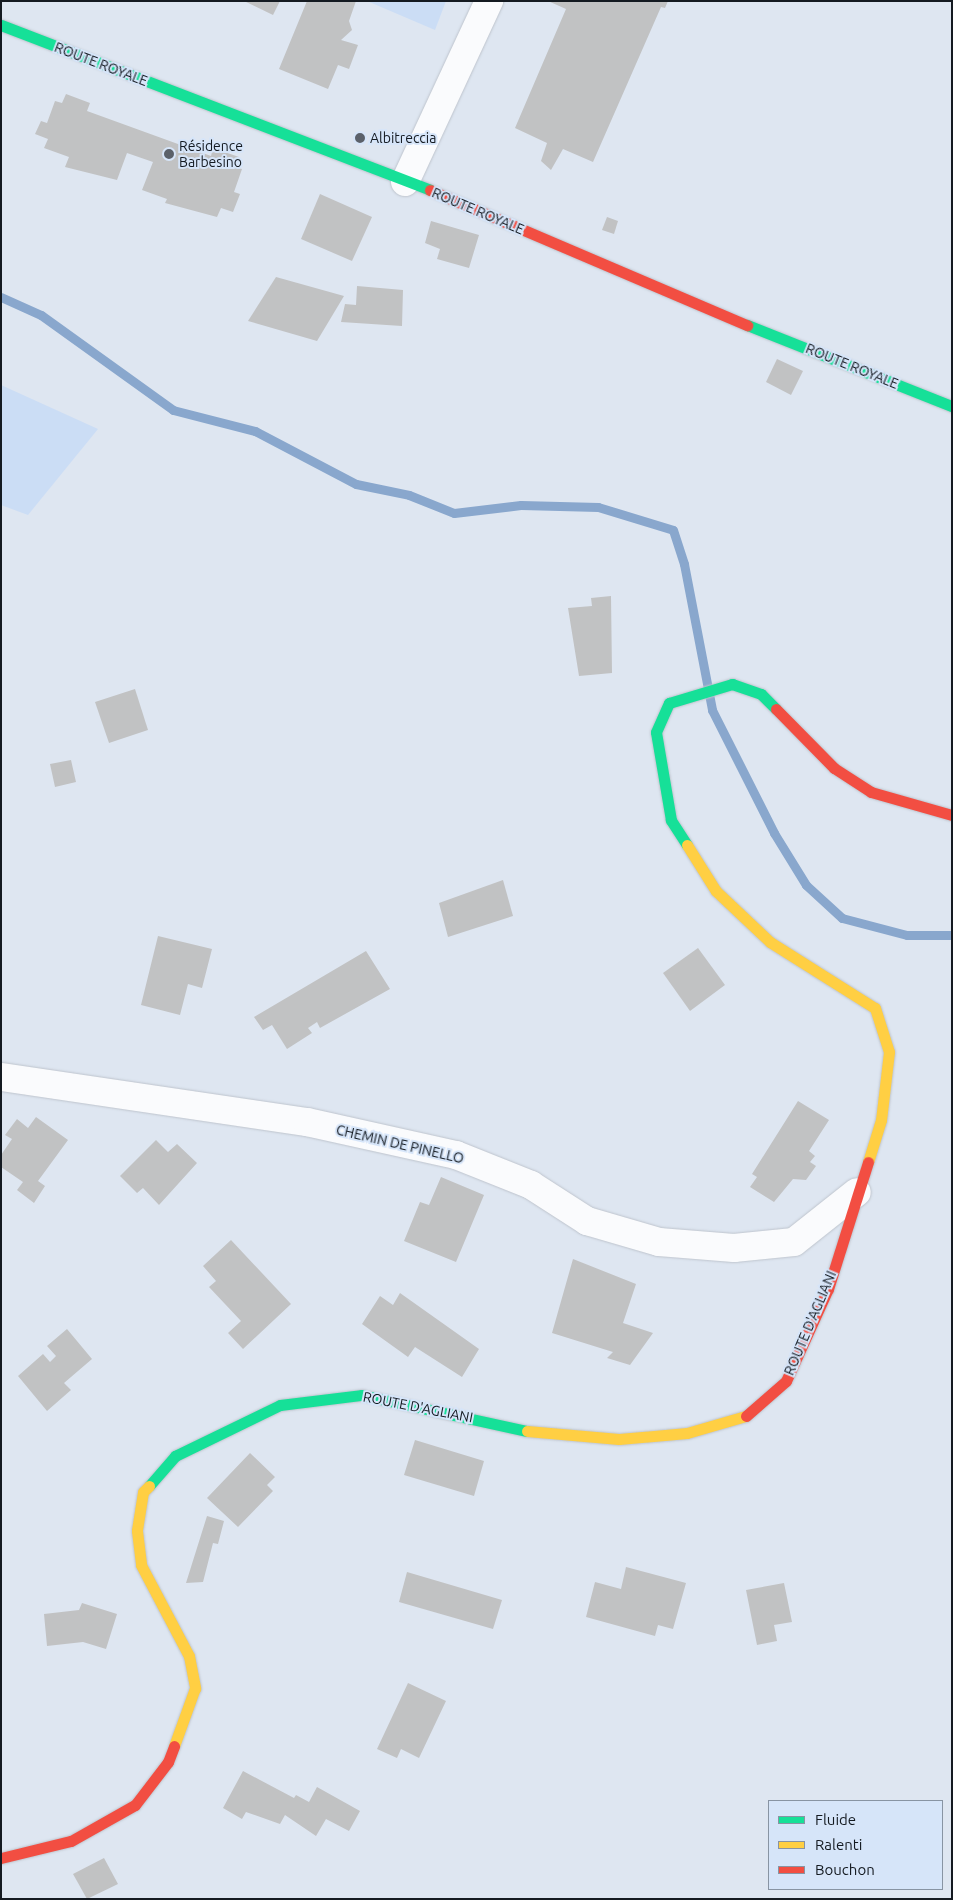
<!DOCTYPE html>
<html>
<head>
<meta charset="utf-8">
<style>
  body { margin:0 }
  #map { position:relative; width:953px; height:1900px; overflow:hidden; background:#dee6f1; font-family:Ubuntu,sans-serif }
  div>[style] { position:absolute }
  .green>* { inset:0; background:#cbddf5 }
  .stream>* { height:9px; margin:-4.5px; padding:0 4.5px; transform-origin:4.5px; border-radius:4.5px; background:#89a7cd }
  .building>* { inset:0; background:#c1c2c3 }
  .roads { filter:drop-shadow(0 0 1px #bec4cd) drop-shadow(0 0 1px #bec4cd) }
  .street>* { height:28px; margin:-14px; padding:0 14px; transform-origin:14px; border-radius:14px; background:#fafbfd }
  .fast>* { height:11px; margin:-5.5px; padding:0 5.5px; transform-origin:5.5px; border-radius:5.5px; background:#16e098 }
  .slow>* { height:11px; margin:-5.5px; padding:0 5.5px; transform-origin:5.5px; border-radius:5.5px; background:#ffcf43 }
  .jam>* { height:11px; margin:-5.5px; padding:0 5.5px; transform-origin:5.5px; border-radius:5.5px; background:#f24e42 }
  .dots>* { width:14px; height:14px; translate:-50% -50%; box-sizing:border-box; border:2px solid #d6e5f9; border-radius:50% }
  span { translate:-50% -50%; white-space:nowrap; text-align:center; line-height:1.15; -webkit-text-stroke:4px #d6e5f9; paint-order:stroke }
  .street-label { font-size:14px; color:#141a21 }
  .poi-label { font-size:14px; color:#141a21 }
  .left { translate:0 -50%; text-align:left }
  .frame { position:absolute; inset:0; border:2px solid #141a21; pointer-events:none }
  .legend { position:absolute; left:768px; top:1800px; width:175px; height:90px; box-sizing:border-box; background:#d6e5f9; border:1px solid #8894a3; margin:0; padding:6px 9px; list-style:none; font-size:15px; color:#141a21 }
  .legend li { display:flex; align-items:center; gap:10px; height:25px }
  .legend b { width:25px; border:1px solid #8894a3 }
</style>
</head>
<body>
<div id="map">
  <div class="green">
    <div style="clip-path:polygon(367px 1px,446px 1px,435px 30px)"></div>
    <div style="clip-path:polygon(1px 385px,98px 429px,28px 515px,1px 505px)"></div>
  </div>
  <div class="stream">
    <div style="left:1px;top:297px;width:44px;rotate:24.2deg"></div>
    <div style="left:41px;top:315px;width:163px;rotate:35.7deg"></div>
    <div style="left:173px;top:410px;width:85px;rotate:14.4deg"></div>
    <div style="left:255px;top:431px;width:114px;rotate:27.7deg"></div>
    <div style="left:356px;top:484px;width:54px;rotate:11.7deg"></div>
    <div style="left:409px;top:495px;width:48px;rotate:21.8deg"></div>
    <div style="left:454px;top:513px;width:67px;rotate:-6.8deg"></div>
    <div style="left:521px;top:505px;width:77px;rotate:1.5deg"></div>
    <div style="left:598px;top:507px;width:78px;rotate:17deg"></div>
    <div style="left:673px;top:530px;width:36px;rotate:72deg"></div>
    <div style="left:684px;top:564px;width:149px;rotate:79.1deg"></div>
    <div style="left:712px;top:710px;width:138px;rotate:63.2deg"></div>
    <div style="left:774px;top:833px;width:61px;rotate:58.4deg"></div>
    <div style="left:806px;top:885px;width:49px;rotate:42.5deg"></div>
    <div style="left:842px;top:918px;width:67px;rotate:14.7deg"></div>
    <div style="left:907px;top:935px;width:45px"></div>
  </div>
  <div class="building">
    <div style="clip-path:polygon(244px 1px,280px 1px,273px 15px)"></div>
    <div style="clip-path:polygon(307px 1px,356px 1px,349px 21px,352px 30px,341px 40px,358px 45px,349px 69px,338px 65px,328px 89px,279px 69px)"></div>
    <div style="clip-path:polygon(548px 1px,668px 1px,665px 8px,661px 7px,593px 162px,563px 149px,551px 170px,541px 161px,547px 143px,515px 128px,566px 9px)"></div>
    <div style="clip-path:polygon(66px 94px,90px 103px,87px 111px,211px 156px,213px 148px,239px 157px,235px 167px,242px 169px,234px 192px,240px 194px,233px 212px,221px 208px,217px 217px,165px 203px,167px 199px,142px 190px,153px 162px,127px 153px,117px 180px,65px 167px,69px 157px,44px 148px,48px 139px,35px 134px,41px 121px,47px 123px,55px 101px,62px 103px)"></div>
    <div style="clip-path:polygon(320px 194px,372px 217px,352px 261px,301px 239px)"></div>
    <div style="clip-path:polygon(607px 217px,618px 221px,614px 234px,602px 230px)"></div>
    <div style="clip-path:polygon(431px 221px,479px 235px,469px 268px,437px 259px,440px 249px,425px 243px)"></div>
    <div style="clip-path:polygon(276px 277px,344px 296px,317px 341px,248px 321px)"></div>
    <div style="clip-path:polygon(357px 286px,403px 290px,402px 326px,341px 322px,345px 304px,356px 305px)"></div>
    <div style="clip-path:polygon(777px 359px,803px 371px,791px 395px,766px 382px)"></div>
    <div style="clip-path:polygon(611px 596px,612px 673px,579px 676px,568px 608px,592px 606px,591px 598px)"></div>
    <div style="clip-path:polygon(135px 689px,148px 730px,109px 743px,95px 702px)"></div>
    <div style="clip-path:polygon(71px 760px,76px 782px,55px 787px,50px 764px)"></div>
    <div style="clip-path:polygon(503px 880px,513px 916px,448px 937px,439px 903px)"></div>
    <div style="clip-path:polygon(158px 936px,212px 949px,202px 988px,188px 984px,180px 1015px,141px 1005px)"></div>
    <div style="clip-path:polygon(698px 948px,725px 985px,690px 1011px,663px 973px)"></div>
    <div style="clip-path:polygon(366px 951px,390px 989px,320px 1028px,317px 1022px,308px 1028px,312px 1033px,287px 1049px,272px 1025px,263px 1030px,254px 1017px)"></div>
    <div style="clip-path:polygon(798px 1101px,829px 1120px,809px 1151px,815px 1156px,810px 1162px,816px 1166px,806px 1180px,793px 1179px,774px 1202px,750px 1187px,757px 1177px,752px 1174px)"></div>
    <div style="clip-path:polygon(36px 1117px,68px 1140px,38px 1181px,45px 1186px,34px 1203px,17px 1190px,23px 1182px,1px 1167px,1px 1155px,12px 1139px,5px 1135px,17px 1119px,28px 1128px)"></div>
    <div style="clip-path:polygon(156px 1140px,168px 1152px,177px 1144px,197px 1163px,159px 1205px,143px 1188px,137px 1193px,120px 1176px)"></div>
    <div style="clip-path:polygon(441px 1177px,484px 1195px,456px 1262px,404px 1241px,420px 1202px,429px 1205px)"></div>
    <div style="clip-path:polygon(231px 1240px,291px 1304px,243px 1349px,228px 1333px,241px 1321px,209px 1287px,216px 1281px,203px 1266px)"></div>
    <div style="clip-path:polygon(573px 1259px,636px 1284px,623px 1323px,653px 1333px,630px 1365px,607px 1358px,613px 1352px,552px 1333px)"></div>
    <div style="clip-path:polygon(400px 1293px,479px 1349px,462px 1377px,415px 1347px,408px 1357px,362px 1324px,380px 1296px,393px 1305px)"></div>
    <div style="clip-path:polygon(67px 1329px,92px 1359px,64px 1383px,71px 1390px,47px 1411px,18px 1376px,43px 1354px,50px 1362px,56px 1356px,47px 1346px)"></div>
    <div style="clip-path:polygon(415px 1440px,484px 1461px,474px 1496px,404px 1475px)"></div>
    <div style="clip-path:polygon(250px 1453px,275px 1477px,267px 1485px,273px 1491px,238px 1527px,207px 1498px)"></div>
    <div style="clip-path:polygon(207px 1516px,224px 1521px,218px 1544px,213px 1543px,203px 1582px,186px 1583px)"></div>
    <div style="clip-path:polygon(626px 1567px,686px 1583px,673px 1629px,658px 1625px,655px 1636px,586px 1617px,595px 1582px,621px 1589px)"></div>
    <div style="clip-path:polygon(407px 1572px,502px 1600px,493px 1629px,399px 1602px)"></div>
    <div style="clip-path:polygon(784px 1583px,792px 1622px,774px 1625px,777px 1641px,757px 1645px,746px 1590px)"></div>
    <div style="clip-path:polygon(82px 1603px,117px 1614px,106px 1649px,83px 1642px,47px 1646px,44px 1614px,79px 1610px)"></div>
    <div style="clip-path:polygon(408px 1683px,446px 1701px,419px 1758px,401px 1749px,397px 1758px,377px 1749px)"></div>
    <div style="clip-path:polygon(243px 1771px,294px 1798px,296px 1795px,309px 1802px,317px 1787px,360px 1811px,349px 1831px,326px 1819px,316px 1836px,285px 1815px,280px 1824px,246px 1812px,242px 1819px,223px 1808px)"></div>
    <div style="clip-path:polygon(104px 1858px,118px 1884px,87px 1899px,73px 1874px)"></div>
  </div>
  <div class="roads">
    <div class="street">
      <div style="left:405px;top:182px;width:200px;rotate:-65.1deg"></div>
      <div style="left:1px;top:1077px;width:309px;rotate:8.4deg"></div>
      <div style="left:307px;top:1122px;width:153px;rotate:12.5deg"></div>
      <div style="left:456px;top:1155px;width:81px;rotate:21.8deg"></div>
      <div style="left:531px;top:1185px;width:67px;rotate:32.7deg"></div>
      <div style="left:587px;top:1221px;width:75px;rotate:16.3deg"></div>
      <div style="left:659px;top:1242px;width:75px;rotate:4.6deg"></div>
      <div style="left:734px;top:1248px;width:60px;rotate:-5.7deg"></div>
      <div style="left:794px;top:1242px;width:80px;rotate:-38.4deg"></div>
    </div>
    <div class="fast">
      <div style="left:1px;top:25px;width:460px;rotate:21deg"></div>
      <div style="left:747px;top:325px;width:220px;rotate:21.6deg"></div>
      <div style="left:687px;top:845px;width:30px;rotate:-123deg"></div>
      <div style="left:671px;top:820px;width:89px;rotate:-99.7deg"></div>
      <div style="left:656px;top:732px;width:32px;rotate:-66deg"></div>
      <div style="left:669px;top:703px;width:66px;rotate:-16.8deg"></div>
      <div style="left:732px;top:684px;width:31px;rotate:19deg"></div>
      <div style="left:761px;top:694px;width:21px;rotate:45deg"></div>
      <div style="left:149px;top:1486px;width:40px;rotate:-49deg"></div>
      <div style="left:175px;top:1456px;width:117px;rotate:-25.9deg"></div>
      <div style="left:280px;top:1405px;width:83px;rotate:-7deg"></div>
      <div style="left:362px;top:1395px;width:169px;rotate:12.3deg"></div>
    </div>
    <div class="slow">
      <div style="left:687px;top:845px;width:54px;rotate:57.8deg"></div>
      <div style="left:716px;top:891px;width:74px;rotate:43.4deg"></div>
      <div style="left:770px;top:942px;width:124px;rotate:32.2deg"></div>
      <div style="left:875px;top:1008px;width:46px;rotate:72.3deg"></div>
      <div style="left:889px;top:1052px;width:68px;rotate:96.7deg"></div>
      <div style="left:881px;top:1120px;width:44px;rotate:107.2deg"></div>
      <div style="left:527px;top:1431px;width:92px;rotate:5deg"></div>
      <div style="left:619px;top:1439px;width:68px;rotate:-5deg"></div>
      <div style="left:687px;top:1433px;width:61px;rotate:-16.1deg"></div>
      <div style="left:149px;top:1486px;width:8px;rotate:135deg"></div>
      <div style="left:143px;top:1492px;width:39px;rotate:99deg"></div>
      <div style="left:137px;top:1531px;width:34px;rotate:83deg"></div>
      <div style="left:141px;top:1565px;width:103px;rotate:62.2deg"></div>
      <div style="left:189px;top:1656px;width:33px;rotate:79deg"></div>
      <div style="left:195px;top:1688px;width:62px;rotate:109.9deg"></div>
    </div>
    <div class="jam">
      <div style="left:430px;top:190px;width:345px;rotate:23.1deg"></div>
      <div style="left:776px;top:709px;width:83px;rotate:45.5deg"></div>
      <div style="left:834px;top:768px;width:44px;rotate:33deg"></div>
      <div style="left:871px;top:792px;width:84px;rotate:15.9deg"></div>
      <div style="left:746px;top:1416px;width:53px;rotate:-41.2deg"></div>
      <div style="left:786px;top:1381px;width:101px;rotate:-65.5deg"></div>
      <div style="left:828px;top:1289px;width:133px;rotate:-72.5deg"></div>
      <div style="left:1px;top:1858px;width:72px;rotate:-13.7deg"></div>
      <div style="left:71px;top:1841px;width:73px;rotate:-29.4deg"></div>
      <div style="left:135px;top:1805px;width:54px;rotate:-52.5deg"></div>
      <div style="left:168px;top:1762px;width:17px;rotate:-69deg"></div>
    </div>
  </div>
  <div class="dots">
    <div style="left:360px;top:138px;background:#5b616a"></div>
    <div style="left:169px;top:154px;background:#5b616a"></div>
  </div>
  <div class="street-label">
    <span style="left:101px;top:64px;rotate:21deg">ROUTE ROYALE</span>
    <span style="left:478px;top:211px;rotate:23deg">ROUTE ROYALE</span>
    <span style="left:852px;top:366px;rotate:22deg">ROUTE ROYALE</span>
    <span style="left:400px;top:1144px;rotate:13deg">CHEMIN DE PINELLO</span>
    <span style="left:810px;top:1323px;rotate:-67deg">ROUTE D'AGLIANI</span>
    <span style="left:418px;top:1407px;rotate:11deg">ROUTE D'AGLIANI</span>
  </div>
  <div class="poi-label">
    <span class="left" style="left:370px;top:138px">Albitreccia</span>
    <span class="left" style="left:179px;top:154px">Résidence<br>Barbesino</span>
  </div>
  <div class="frame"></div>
  <ul class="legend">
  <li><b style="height:6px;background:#16e098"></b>Fluide</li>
  <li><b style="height:6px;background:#ffcf43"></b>Ralenti</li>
  <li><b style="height:6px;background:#f24e42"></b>Bouchon</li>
  </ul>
</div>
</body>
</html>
